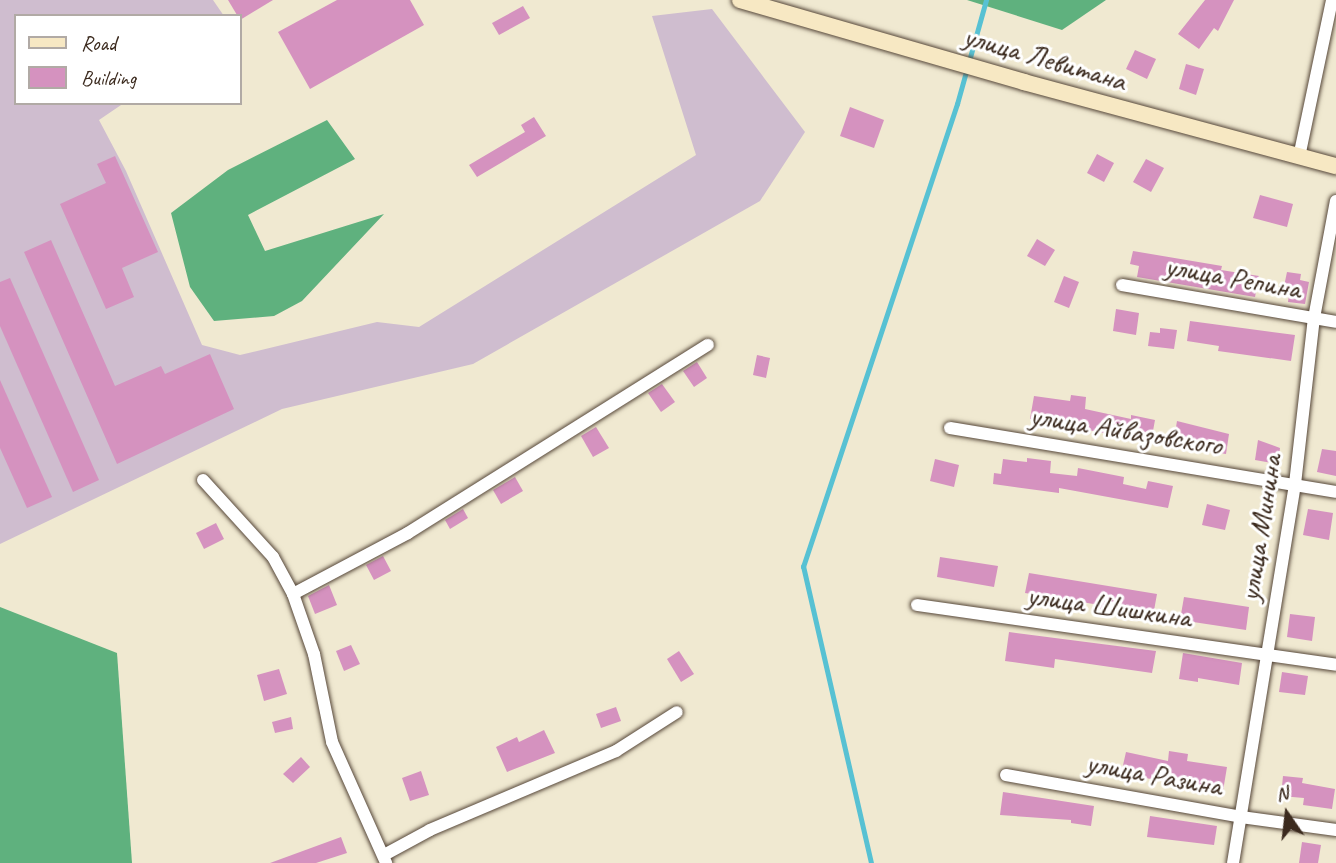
<!DOCTYPE html>
<html>
<head>
<meta charset="utf-8">
<style>
  body { margin:0 }
  #map { position:relative; width:1336px; height:863px; overflow:hidden; background:#f0e9d1; font-family:Caveat,sans-serif }
  div>[style] { position:absolute }
  .industrial>* { inset:0; background:#cfbdcf }
  .forest>* { inset:0; background:#5fb17e }
  .stream>* { height:4.5px; margin:-2.25px; padding:0 2.25px; transform-origin:2.25px; border-radius:2.25px; background:#57c1d3 }
  .building>* { inset:0; background:#d592bf }
  .roads { filter:drop-shadow(0 0 2px #564739) drop-shadow(0 0 2px #564739) }
  .street>* { height:12px; margin:-6px; padding:0 6px; transform-origin:6px; border-radius:6px; background:#fff }
  .secondary>* { height:16px; margin:-8px; padding:0 8px; transform-origin:8px; border-radius:8px; background:#f7e8c3 }
  span { translate:-50% -50%; white-space:nowrap; text-align:center; line-height:1.15; -webkit-text-stroke:6px #fff; paint-order:stroke }
  .street-label { font-size:30px; color:#3b2a1e }
  .legend { position:absolute; left:14px; top:14px; width:228px; height:91px; box-sizing:border-box; background:#fff; border:2px solid #b1aaa5; margin:0; padding:9px 12px; list-style:none; font-size:21px; color:#3b2a1e }
  .legend li { display:flex; align-items:center; gap:14px; height:35px }
  .legend b { width:35px; border:2px solid #b1aaa5 }
  .north { position:absolute; left:1252px; top:779px; width:70px; height:70px; -webkit-text-stroke:5px #fff; paint-order:stroke; rotate:346deg; font-size:19px; font-weight:700; line-height:28px; text-align:center; color:#3b2a1e }
  .north::after { content:''; display:block; margin:auto; width:24px; height:32px; background:#3b2a1e; clip-path:polygon(50% 0,100% 100%,50% 72%,0 100%) }
</style>
</head>
<body>
<div id="map">
  <div class="industrial">
    <div style="clip-path:polygon(0 0,213px 0,224px 16px,16px 16px,16px 103px,124px 103px,99px 120px,126px 171px,202px 345px,240px 355px,377px 322px,419px 327px,696px 155px,652px 16px,712px 9px,805px 132px,760px 201px,473px 364px,282px 409px,0 544px)"></div>
  </div>
  <div class="forest">
    <div style="clip-path:polygon(967px 0,1106px 0,1062px 30px)"></div>
    <div style="clip-path:polygon(327px 120px,355px 159px,248px 215px,265px 251px,384px 214px,302px 301px,274px 316px,214px 321px,190px 287px,171px 213px,228px 170px)"></div>
    <div style="clip-path:polygon(0 607px,117px 653px,132px 863px,0 863px)"></div>
  </div>
  <div class="stream">
    <div style="left:871px;top:863px;width:304px;rotate:-102.9deg"></div>
    <div style="left:803px;top:567px;width:488px;rotate:-71.6deg"></div>
    <div style="left:957px;top:104px;width:108px;rotate:-74.4deg"></div>
  </div>
  <div class="building">
    <div style="clip-path:polygon(228px 0,273px 0,240px 20px)"></div>
    <div style="clip-path:polygon(337px 0,410px 0,424px 25px,310px 89px,278px 32px)"></div>
    <div style="clip-path:polygon(1205px 0,1234px 0,1218px 31px,1214px 28px,1199px 49px,1178px 34px)"></div>
    <div style="clip-path:polygon(523px 6px,530px 18px,499px 35px,492px 23px)"></div>
    <div style="clip-path:polygon(1135px 50px,1156px 59px,1147px 79px,1126px 69px)"></div>
    <div style="clip-path:polygon(1186px 64px,1204px 69px,1196px 95px,1179px 89px)"></div>
    <div style="clip-path:polygon(850px 107px,884px 120px,874px 148px,840px 136px)"></div>
    <div style="clip-path:polygon(534px 117px,546px 136px,477px 177px,469px 165px,525px 132px,521px 125px)"></div>
    <div style="clip-path:polygon(1097px 154px,1114px 163px,1104px 182px,1087px 173px)"></div>
    <div style="clip-path:polygon(115px 156px,158px 252px,122px 268px,134px 297px,106px 309px,60px 204px,106px 183px,97px 164px)"></div>
    <div style="clip-path:polygon(1146px 159px,1164px 168px,1151px 192px,1133px 182px)"></div>
    <div style="clip-path:polygon(1260px 195px,1293px 204px,1287px 227px,1253px 218px)"></div>
    <div style="clip-path:polygon(1037px 239px,1055px 250px,1045px 266px,1027px 256px)"></div>
    <div style="clip-path:polygon(51px 240px,115px 386px,161px 366px,165px 374px,210px 354px,234px 409px,117px 464px,24px 252px)"></div>
    <div style="clip-path:polygon(1133px 251px,1222px 266px,1221px 270px,1259px 276px,1255px 297px,1137px 277px,1139px 266px,1130px 264px)"></div>
    <div style="clip-path:polygon(1287px 272px,1301px 274px,1300px 280px,1309px 282px,1305px 304px,1288px 302px,1289px 293px,1283px 291px)"></div>
    <div style="clip-path:polygon(1064px 276px,1079px 282px,1069px 308px,1054px 302px)"></div>
    <div style="clip-path:polygon(10px 278px,99px 480px,73px 492px,0 326px,0 282px)"></div>
    <div style="clip-path:polygon(1116px 309px,1139px 313px,1136px 335px,1113px 331px)"></div>
    <div style="clip-path:polygon(1190px 321px,1295px 335px,1291px 361px,1218px 351px,1219px 346px,1187px 341px)"></div>
    <div style="clip-path:polygon(1160px 328px,1177px 330px,1174px 349px,1148px 346px,1150px 332px,1160px 333px)"></div>
    <div style="clip-path:polygon(757px 355px,770px 358px,766px 378px,753px 375px)"></div>
    <div style="clip-path:polygon(697px 362px,707px 378px,694px 387px,683px 371px)"></div>
    <div style="clip-path:polygon(0 380px,52px 497px,27px 508px,0 448px)"></div>
    <div style="clip-path:polygon(662px 384px,675px 402px,661px 412px,648px 393px)"></div>
    <div style="clip-path:polygon(1071px 395px,1086px 397px,1085px 409px,1131px 419px,1131px 415px,1155px 420px,1151px 442px,1030px 419px,1034px 396px,1070px 401px)"></div>
    <div style="clip-path:polygon(1177px 421px,1229px 434px,1226px 454px,1173px 446px)"></div>
    <div style="clip-path:polygon(596px 427px,609px 448px,593px 457px,581px 436px)"></div>
    <div style="clip-path:polygon(1258px 440px,1280px 448px,1278px 464px,1255px 460px)"></div>
    <div style="clip-path:polygon(1322px 449px,1336px 451px,1336px 476px,1317px 472px)"></div>
    <div style="clip-path:polygon(1027px 458px,1051px 461px,1050px 473px,1077px 476px,1078px 468px,1124px 477px,1123px 484px,1146px 489px,1148px 481px,1173px 486px,1168px 508px,1059px 488px,1059px 493px,993px 484px,994px 473px,1001px 474px,1003px 459px,1027px 462px)"></div>
    <div style="clip-path:polygon(935px 459px,959px 465px,954px 487px,930px 481px)"></div>
    <div style="clip-path:polygon(515px 477px,523px 491px,501px 504px,493px 490px)"></div>
    <div style="clip-path:polygon(1207px 504px,1230px 510px,1225px 530px,1202px 525px)"></div>
    <div style="clip-path:polygon(463px 509px,468px 518px,450px 529px,445px 520px)"></div>
    <div style="clip-path:polygon(1308px 509px,1333px 513px,1329px 540px,1303px 535px)"></div>
    <div style="clip-path:polygon(216px 523px,224px 539px,204px 549px,196px 533px)"></div>
    <div style="clip-path:polygon(383px 556px,391px 571px,374px 580px,366px 565px)"></div>
    <div style="clip-path:polygon(940px 557px,998px 566px,994px 587px,937px 577px)"></div>
    <div style="clip-path:polygon(1029px 573px,1157px 594px,1153px 616px,1122px 613px,1099px 609px,1100px 605px,1025px 593px)"></div>
    <div style="clip-path:polygon(329px 585px,337px 605px,315px 614px,308px 596px)"></div>
    <div style="clip-path:polygon(1184px 597px,1249px 607px,1246px 630px,1180px 620px)"></div>
    <div style="clip-path:polygon(1290px 614px,1315px 617px,1312px 641px,1287px 637px)"></div>
    <div style="clip-path:polygon(1009px 632px,1156px 651px,1152px 673px,1055px 659px,1054px 668px,1005px 661px)"></div>
    <div style="clip-path:polygon(351px 645px,360px 664px,344px 671px,336px 651px)"></div>
    <div style="clip-path:polygon(679px 651px,694px 674px,681px 682px,667px 659px)"></div>
    <div style="clip-path:polygon(1183px 653px,1242px 663px,1239px 685px,1198px 678px,1198px 682px,1179px 679px)"></div>
    <div style="clip-path:polygon(279px 669px,287px 694px,264px 701px,257px 675px)"></div>
    <div style="clip-path:polygon(1282px 672px,1308px 676px,1305px 695px,1279px 692px)"></div>
    <div style="clip-path:polygon(616px 707px,621px 721px,601px 728px,596px 714px)"></div>
    <div style="clip-path:polygon(291px 717px,293px 729px,275px 733px,272px 722px)"></div>
    <div style="clip-path:polygon(544px 730px,555px 753px,507px 772px,496px 747px,517px 737px,519px 742px)"></div>
    <div style="clip-path:polygon(1169px 751px,1188px 754px,1187px 761px,1227px 767px,1223px 791px,1121px 774px,1126px 752px,1168px 761px)"></div>
    <div style="clip-path:polygon(301px 757px,310px 767px,293px 783px,283px 774px)"></div>
    <div style="clip-path:polygon(421px 771px,429px 795px,410px 801px,402px 778px)"></div>
    <div style="clip-path:polygon(1283px 776px,1303px 778px,1302px 783px,1335px 789px,1332px 809px,1303px 805px,1304px 798px,1281px 796px)"></div>
    <div style="clip-path:polygon(1003px 792px,1094px 806px,1091px 826px,1071px 823px,1071px 820px,1000px 815px)"></div>
    <div style="clip-path:polygon(1150px 816px,1217px 826px,1214px 845px,1147px 837px)"></div>
    <div style="clip-path:polygon(341px 837px,347px 853px,316px 863px,270px 863px)"></div>
    <div style="clip-path:polygon(1302px 842px,1321px 845px,1318px 863px,1299px 863px)"></div>
  </div>
  <div class="roads">
    <div class="street">
      <div style="left:1299px;top:157px;width:160px;rotate:-78.1deg"></div>
      <div style="left:1122px;top:285px;width:217px;rotate:9.8deg"></div>
      <div style="left:950px;top:428px;width:391px;rotate:9.4deg"></div>
      <div style="left:203px;top:480px;width:104px;rotate:47.7deg"></div>
      <div style="left:273px;top:557px;width:42px;rotate:61.6deg"></div>
      <div style="left:293px;top:594px;width:64px;rotate:70.7deg"></div>
      <div style="left:314px;top:654px;width:90px;rotate:78.4deg"></div>
      <div style="left:332px;top:742px;width:133px;rotate:65.9deg"></div>
      <div style="left:293px;top:594px;width:130px;rotate:-27.9deg"></div>
      <div style="left:408px;top:533px;width:354px;rotate:-32.1deg"></div>
      <div style="left:917px;top:605px;width:423px;rotate:8.1deg"></div>
      <div style="left:1006px;top:775px;width:239px;rotate:10.1deg"></div>
      <div style="left:1241px;top:817px;width:96px;rotate:7.8deg"></div>
      <div style="left:384px;top:855px;width:52px;rotate:-28.5deg"></div>
      <div style="left:430px;top:830px;width:202px;rotate:-23deg"></div>
      <div style="left:616px;top:751px;width:72px;rotate:-32.6deg"></div>
      <div style="left:1233px;top:863px;width:384px;rotate:-80.7deg"></div>
      <div style="left:1295px;top:484px;width:167px;rotate:-83.5deg"></div>
      <div style="left:1314px;top:318px;width:119px;rotate:-79.4deg"></div>
    </div>
    <div class="secondary">
      <div style="left:740px;top:0;width:296px;rotate:16.1deg"></div>
      <div style="left:1024px;top:82px;width:323px;rotate:15.1deg"></div>
    </div>
  </div>
  <div class="street-label">
    <span style="left:1045px;top:58px;rotate:16deg">улица Левитана</span>
    <span style="left:1233px;top:277px;rotate:10deg">улица Репина</span>
    <span style="left:1126px;top:430px;rotate:9deg">улица Айвазовского</span>
    <span style="left:1260px;top:528px;rotate:-81deg">улица Минина</span>
    <span style="left:1109px;top:606px;rotate:8deg">улица Шишкина</span>
    <span style="left:1154px;top:774px;rotate:10deg">улица Разина</span>
  </div>
  <ul class="legend">
  <li><b style="height:9px;background:#f7e8c3"></b>Road</li>
  <li><b style="height:19px;background:#d592bf"></b>Building</li>
  </ul>
  <div class="north">N</div>
</div>
</body>
</html>
